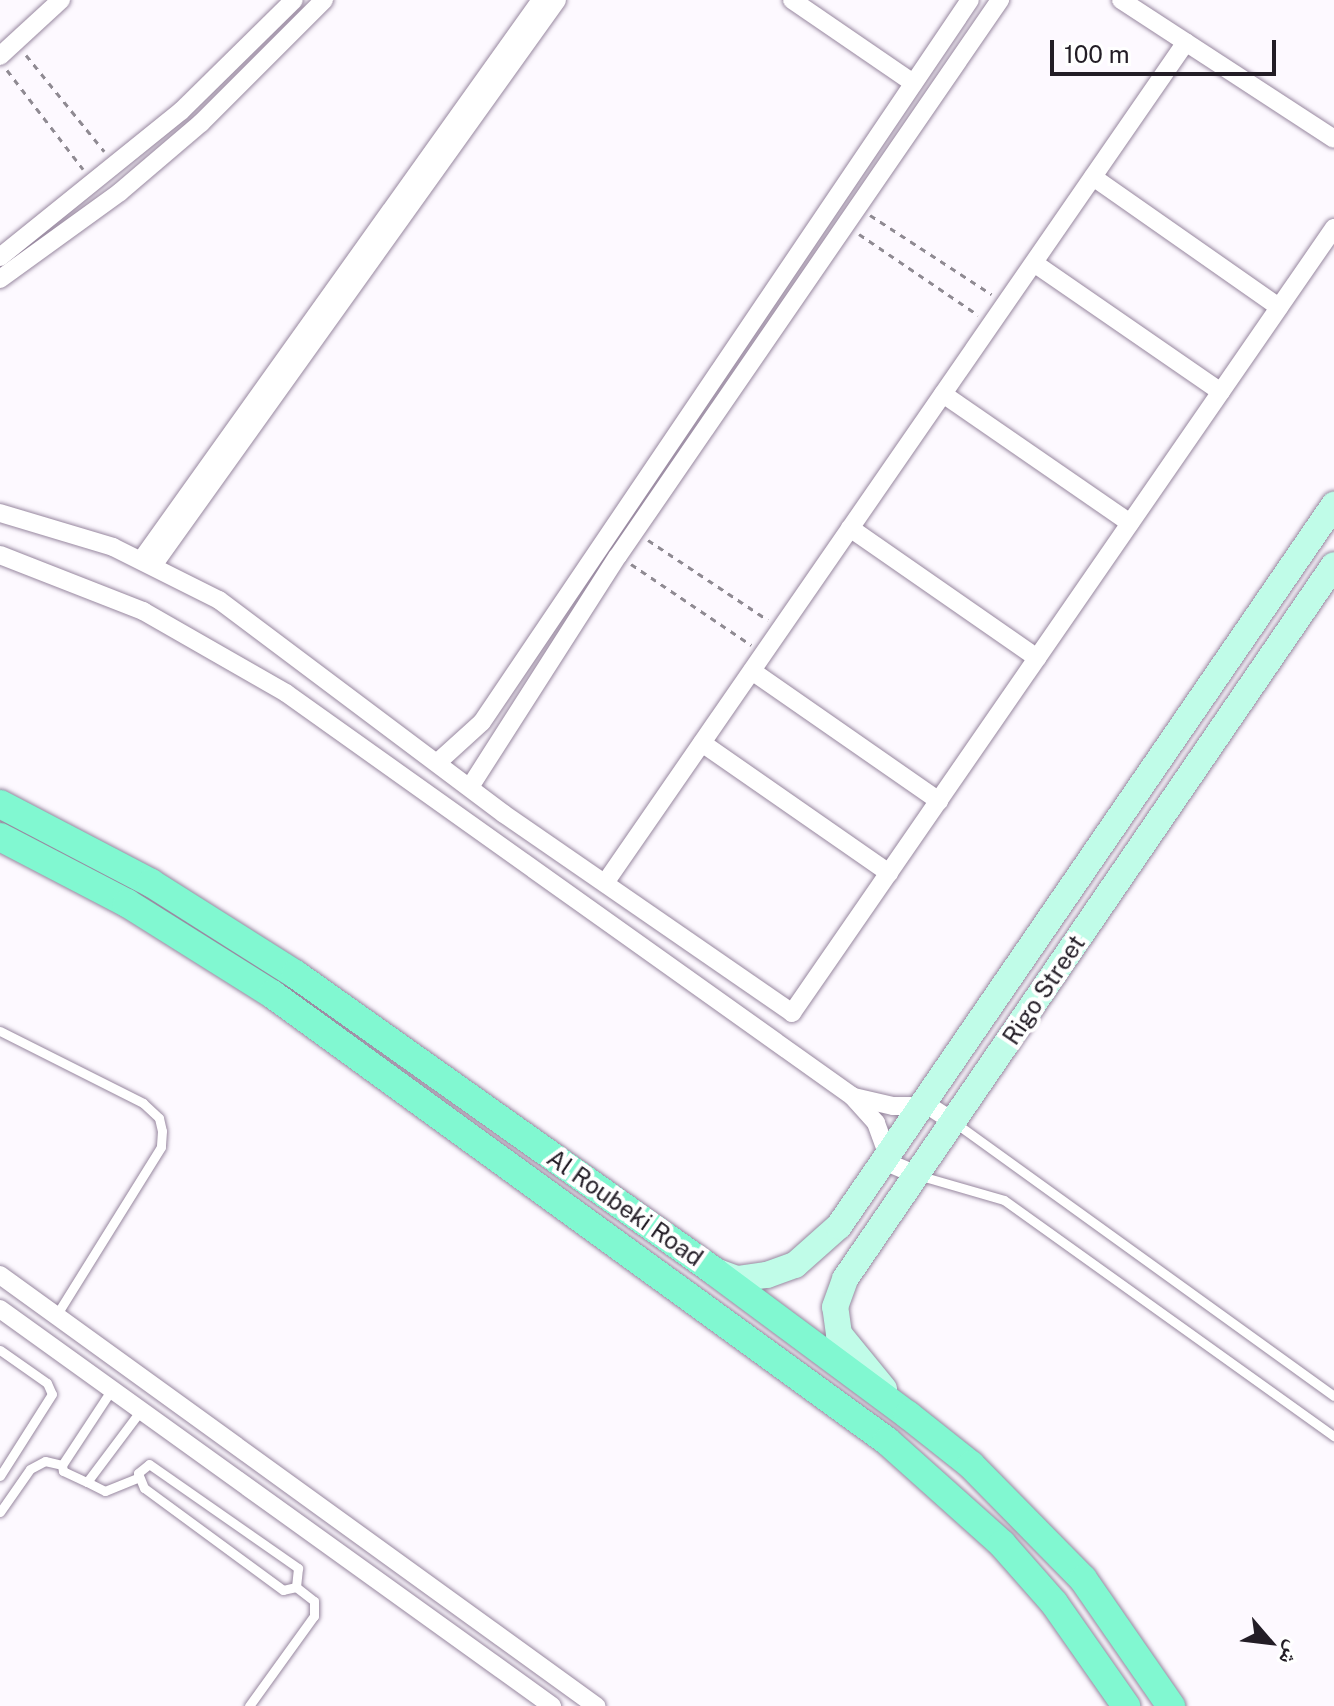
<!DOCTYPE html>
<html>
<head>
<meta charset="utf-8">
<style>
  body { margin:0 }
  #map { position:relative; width:1334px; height:1706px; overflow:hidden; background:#fdf9ff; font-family:"Public Sans","Noto Naskh Arabic",sans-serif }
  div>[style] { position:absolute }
  .path>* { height:3px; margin-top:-1.5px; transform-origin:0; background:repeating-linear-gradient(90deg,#8f8a92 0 6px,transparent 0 12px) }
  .roads { filter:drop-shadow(0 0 2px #97879f) drop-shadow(0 0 2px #97879f) }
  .service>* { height:9px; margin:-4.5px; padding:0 4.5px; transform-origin:4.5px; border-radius:4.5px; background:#fff }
  .minor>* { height:18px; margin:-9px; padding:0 9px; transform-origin:9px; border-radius:9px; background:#fff }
  .secondary>* { height:26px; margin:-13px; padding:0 13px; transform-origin:13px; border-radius:13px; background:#c0fce8 }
  .primary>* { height:28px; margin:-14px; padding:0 14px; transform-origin:14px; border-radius:14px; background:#81f8d1 }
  span { translate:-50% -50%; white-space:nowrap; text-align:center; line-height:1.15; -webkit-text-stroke:8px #fff; paint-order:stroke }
  .street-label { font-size:24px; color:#231d26 }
  .north { position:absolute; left:1230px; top:1602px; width:80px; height:80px; -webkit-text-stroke:6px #fff; paint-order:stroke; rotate:118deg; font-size:22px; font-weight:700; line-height:32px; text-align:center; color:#231d26 }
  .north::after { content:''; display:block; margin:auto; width:28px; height:36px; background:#231d26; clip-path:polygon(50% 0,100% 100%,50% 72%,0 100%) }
  .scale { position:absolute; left:1050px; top:40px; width:226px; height:36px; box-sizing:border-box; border:4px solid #231d26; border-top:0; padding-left:10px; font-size:24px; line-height:28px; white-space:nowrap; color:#231d26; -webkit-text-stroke:6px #fff; paint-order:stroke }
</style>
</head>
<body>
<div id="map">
  <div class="path">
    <div style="left:26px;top:55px;width:124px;rotate:50.9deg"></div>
    <div style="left:7px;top:70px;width:125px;rotate:52.5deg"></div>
    <div style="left:870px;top:215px;width:145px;rotate:33.1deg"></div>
    <div style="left:859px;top:234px;width:144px;rotate:34.2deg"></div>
    <div style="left:648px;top:540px;width:144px;rotate:33.7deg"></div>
    <div style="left:631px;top:564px;width:145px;rotate:34deg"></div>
  </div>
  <div class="roads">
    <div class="service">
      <div style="left:0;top:1031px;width:160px;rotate:26.7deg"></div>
      <div style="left:143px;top:1103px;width:22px;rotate:43deg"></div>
      <div style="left:159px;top:1118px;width:13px;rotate:77deg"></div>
      <div style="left:162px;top:1131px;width:16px;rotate:94deg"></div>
      <div style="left:161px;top:1147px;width:197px;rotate:121.9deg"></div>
      <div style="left:954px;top:1122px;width:468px;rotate:35.8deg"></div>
      <div style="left:921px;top:1176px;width:86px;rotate:16.1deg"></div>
      <div style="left:1004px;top:1200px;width:406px;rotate:35.6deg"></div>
      <div style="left:0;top:1350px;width:57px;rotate:35.1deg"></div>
      <div style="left:47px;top:1383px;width:12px;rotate:66deg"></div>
      <div style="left:52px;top:1394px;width:97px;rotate:122.4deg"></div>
      <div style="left:112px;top:1389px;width:91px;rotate:123.3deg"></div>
      <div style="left:62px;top:1465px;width:6px;rotate:81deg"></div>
      <div style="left:63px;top:1471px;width:26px;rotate:25deg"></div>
      <div style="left:87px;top:1482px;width:90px;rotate:-53.1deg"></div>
      <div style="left:149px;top:1464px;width:182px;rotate:34.9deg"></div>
      <div style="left:298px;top:1568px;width:19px;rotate:96deg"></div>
      <div style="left:296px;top:1587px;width:13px;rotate:167deg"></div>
      <div style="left:283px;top:1590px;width:172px;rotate:-143.7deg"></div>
      <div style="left:144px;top:1488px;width:16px;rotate:-112deg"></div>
      <div style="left:138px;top:1473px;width:14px;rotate:-39deg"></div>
      <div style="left:87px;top:1482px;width:20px;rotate:27deg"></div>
      <div style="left:105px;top:1491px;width:35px;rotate:-22deg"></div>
      <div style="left:0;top:1512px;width:52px;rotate:-55.1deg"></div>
      <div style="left:30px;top:1469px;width:17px;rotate:-28deg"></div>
      <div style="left:45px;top:1461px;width:17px;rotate:13deg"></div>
      <div style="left:249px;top:1706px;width:111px;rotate:-54.2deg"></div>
      <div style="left:314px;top:1616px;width:15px;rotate:-90deg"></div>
      <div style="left:314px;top:1601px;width:23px;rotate:-142deg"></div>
    </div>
    <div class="minor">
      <div style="left:792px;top:0;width:147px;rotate:34.4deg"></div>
      <div style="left:1121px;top:0;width:254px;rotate:33.1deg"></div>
      <div style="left:0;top:56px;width:83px;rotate:-42.6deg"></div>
      <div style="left:1093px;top:177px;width:227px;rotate:35deg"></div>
      <div style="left:0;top:257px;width:233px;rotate:-38.9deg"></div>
      <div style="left:181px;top:111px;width:158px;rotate:-44.5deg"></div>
      <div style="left:1034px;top:263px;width:227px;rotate:34.6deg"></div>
      <div style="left:0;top:279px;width:148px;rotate:-35.9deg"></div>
      <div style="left:120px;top:192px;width:106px;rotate:-40.4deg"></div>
      <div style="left:201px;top:123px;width:174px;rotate:-45deg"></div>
      <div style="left:943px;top:394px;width:227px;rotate:34.6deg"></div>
      <div style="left:0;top:513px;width:118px;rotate:16.7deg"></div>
      <div style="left:113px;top:547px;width:119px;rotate:26.6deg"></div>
      <div style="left:219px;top:600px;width:356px;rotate:36.9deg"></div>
      <div style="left:504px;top:814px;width:350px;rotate:34.6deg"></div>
      <div style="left:792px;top:1013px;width:954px;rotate:-55.38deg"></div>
      <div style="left:850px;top:528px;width:228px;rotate:34.8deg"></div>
      <div style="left:0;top:555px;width:154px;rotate:21.4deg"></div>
      <div style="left:143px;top:611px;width:165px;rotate:29.8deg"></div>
      <div style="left:286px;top:693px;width:695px;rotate:35.45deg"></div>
      <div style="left:852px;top:1096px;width:36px;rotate:48deg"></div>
      <div style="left:876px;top:1123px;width:44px;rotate:69.9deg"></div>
      <div style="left:891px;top:1164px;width:28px;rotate:23deg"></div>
      <div style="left:142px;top:559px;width:687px;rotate:-54.48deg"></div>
      <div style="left:154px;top:564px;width:693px;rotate:-54.45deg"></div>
      <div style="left:752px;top:671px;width:228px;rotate:34.8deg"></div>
      <div style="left:702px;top:743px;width:228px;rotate:34.8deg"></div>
      <div style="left:438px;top:762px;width:59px;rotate:-42.3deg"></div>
      <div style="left:482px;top:722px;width:871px;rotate:-55.95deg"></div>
      <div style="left:470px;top:787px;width:274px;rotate:-57.4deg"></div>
      <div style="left:618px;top:556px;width:675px;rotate:-55.51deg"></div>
      <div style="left:605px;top:883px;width:1022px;rotate:-55.36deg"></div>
      <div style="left:854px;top:1097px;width:40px;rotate:13deg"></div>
      <div style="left:893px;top:1106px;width:36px"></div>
      <div style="left:929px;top:1106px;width:30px;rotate:33deg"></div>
      <div style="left:0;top:1275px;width:736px;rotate:35.87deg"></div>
      <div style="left:0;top:1309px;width:680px;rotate:35.72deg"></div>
    </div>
    <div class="secondary">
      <div style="left:715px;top:1271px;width:23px;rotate:20deg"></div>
      <div style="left:737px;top:1279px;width:30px;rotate:-8deg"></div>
      <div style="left:767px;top:1275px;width:30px;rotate:-20deg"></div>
      <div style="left:795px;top:1265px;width:59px;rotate:-41.6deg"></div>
      <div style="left:839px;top:1226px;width:875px;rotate:-55.53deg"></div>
      <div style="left:884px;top:1389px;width:71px;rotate:-129.3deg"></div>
      <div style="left:839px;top:1334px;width:27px;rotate:-98deg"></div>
      <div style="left:835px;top:1307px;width:30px;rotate:-70deg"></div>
      <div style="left:845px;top:1279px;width:865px;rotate:-55.59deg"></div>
    </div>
    <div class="primary">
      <div style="left:0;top:804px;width:170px;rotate:27.6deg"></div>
      <div style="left:151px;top:883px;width:170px;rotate:32.3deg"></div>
      <div style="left:295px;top:974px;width:514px;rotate:35.33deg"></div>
      <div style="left:714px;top:1271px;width:242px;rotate:36.6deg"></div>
      <div style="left:908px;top:1415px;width:80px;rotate:38.4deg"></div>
      <div style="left:971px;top:1465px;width:160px;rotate:45.5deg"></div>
      <div style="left:1083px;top:1579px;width:155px;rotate:55.3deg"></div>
      <div style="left:0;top:837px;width:143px;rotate:27.5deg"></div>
      <div style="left:127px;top:903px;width:171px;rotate:32.1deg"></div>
      <div style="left:272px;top:994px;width:760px;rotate:36.01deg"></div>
      <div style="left:887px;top:1441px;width:154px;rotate:41.8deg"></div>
      <div style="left:1002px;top:1544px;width:79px;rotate:48.6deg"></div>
      <div style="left:1054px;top:1603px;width:126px;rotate:55deg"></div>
    </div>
  </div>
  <div class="street-label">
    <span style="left:1044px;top:990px;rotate:-56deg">Rigo Street</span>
    <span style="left:625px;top:1208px;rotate:35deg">Al Roubeki Road</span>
  </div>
  <div class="north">ش</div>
  <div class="scale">100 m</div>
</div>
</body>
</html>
